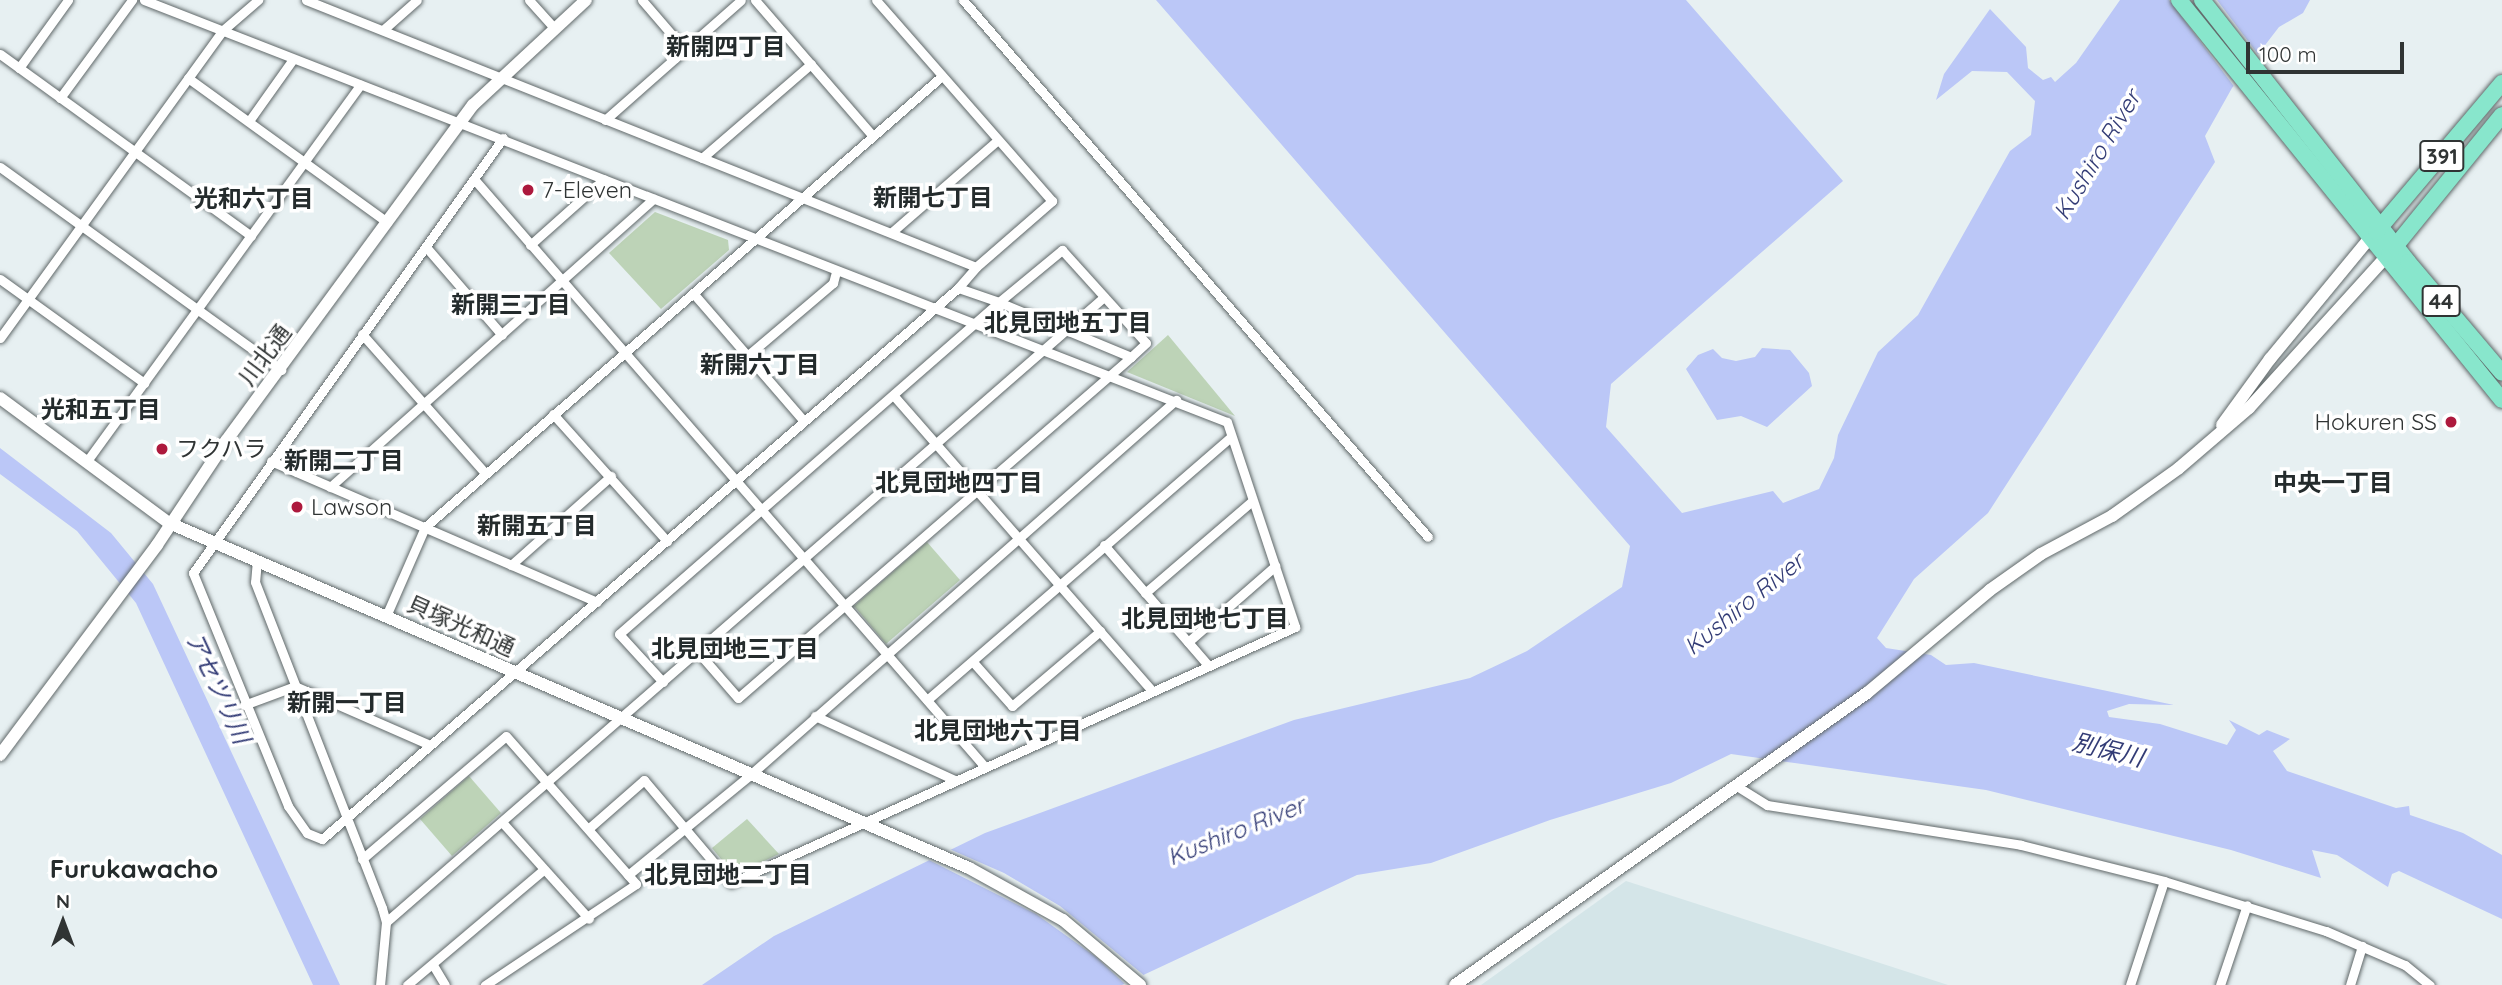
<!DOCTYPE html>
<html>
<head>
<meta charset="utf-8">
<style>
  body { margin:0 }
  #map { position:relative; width:2502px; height:985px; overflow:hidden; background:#e7f0f2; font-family:Quicksand,"Noto Sans JP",sans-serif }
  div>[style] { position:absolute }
  .built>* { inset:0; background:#d4e5e8 }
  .green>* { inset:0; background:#bdd3b7 }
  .water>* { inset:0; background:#bbc7f7 }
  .pier>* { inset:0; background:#e7f0f2 }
  .roads { filter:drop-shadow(0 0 2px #606869) drop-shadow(0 0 2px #606869) }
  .minor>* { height:9px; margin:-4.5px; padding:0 4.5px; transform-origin:4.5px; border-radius:4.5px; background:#fff }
  .tertiary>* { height:12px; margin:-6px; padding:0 6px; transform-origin:6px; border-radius:6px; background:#fff }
  .trunk>* { height:16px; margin:-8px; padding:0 8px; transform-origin:8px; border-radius:8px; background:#88e6cc }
  .dots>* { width:19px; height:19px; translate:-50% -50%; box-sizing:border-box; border:4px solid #fff; border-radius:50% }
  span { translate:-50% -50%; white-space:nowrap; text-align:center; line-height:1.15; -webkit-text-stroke:7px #fff; paint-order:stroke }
  .shield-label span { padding:2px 5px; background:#fff; border:2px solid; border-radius:5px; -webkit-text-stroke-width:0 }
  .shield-label { font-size:21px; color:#303434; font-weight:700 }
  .poi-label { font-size:23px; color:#303434 }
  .left { translate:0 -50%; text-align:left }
  .right { translate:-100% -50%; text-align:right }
  .street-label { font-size:23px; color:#303434 }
  .neighbourhood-label { font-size:24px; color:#242b2c; font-weight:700 }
  .water-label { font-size:24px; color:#333c76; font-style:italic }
  .quarter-label { font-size:26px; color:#242b2c; font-weight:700 }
  .north { position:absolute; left:28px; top:887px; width:70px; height:70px; -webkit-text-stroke:5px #fff; paint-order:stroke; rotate:0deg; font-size:19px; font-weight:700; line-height:28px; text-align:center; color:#303434 }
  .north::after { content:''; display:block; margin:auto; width:24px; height:32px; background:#303434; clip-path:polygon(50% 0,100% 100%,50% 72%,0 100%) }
  .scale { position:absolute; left:2246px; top:42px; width:158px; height:32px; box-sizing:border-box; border:4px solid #303434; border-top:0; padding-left:9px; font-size:21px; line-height:24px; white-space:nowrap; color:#303434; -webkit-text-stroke:5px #fff; paint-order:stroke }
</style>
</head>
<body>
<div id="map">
  <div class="built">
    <div style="clip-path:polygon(1626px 881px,1948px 985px,1481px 985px)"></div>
  </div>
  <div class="green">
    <div style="clip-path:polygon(655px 212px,728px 240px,729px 250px,661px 309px,609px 253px)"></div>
    <div style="clip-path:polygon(1168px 335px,1235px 416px,1127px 372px)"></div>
    <div style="clip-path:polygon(927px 542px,960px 580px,886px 644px,854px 606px)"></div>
    <div style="clip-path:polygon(469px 776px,501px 813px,452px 856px,420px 819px)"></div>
    <div style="clip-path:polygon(747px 819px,779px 854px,734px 875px,712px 848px)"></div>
  </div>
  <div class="water">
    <div style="clip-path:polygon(1156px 0,1686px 0,1843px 181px,1611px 384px,1606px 427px,1682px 513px,1773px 491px,1783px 503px,1819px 489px,1834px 458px,1838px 435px,1878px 352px,1918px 315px,2010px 151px,2031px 135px,2035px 101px,2007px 72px,1972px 71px,1936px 100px,1944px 74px,1990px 9px,2026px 47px,2028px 68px,2043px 80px,2051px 77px,2055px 82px,2076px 63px,2120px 0,2310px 0,2303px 13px,2279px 27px,2232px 88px,2205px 136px,2215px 162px,1988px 513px,1914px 579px,1877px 638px,1886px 648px,1931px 655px,1946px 665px,1974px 663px,2174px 705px,2129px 704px,2107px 711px,2109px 717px,2160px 724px,2227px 745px,2236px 730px,2229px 720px,2259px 735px,2267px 730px,2290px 739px,2273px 751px,2287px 771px,2396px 808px,2409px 806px,2410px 815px,2463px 833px,2502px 855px,2502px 919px,2399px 871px,2392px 874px,2388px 887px,2337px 855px,2312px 850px,2321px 878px,2231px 850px,1986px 790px,1731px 754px,1671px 783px,1550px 820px,1431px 863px,1357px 875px,1122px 985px,702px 985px,774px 936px,985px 833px,1294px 720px,1470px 678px,1527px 651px,1622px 587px,1630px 546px)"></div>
    <div style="clip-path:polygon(1762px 348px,1790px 350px,1809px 373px,1812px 386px,1767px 427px,1741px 416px,1717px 420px,1686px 369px,1698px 355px,1713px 349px,1722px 358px,1736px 361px,1755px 357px)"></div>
    <div style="clip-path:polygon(0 448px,111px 533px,153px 584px,340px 985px,313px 985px,136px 603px,77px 531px,0 474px)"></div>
  </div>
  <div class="pier">
    <div style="clip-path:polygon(2169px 0,2217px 0,2260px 57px,2236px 89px)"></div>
    <div style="clip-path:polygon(947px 848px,1004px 873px,1060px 906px,1146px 977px,1126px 985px,1096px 957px,1036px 914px,925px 858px)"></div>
  </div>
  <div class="roads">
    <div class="minor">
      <div style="left:144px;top:0;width:1162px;rotate:21.29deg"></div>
      <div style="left:1227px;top:422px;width:216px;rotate:71.6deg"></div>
      <div style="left:1295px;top:627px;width:619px;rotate:155.59deg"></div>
      <div style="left:731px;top:883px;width:135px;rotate:-130.2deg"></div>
      <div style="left:644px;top:780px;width:74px;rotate:138.8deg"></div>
      <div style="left:306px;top:0;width:721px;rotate:21.73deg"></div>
      <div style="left:529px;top:0;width:38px;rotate:48deg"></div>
      <div style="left:642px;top:0;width:66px;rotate:49.3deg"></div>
      <div style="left:755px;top:0;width:179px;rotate:49.1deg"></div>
      <div style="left:963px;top:0;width:710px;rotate:49.11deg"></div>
      <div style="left:383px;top:30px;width:45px;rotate:-41.4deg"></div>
      <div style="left:0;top:54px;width:310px;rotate:35.9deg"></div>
      <div style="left:19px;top:68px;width:84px;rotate:-54.2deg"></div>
      <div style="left:188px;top:78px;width:246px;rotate:35.9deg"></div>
      <div style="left:60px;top:98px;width:122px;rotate:-53.7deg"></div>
      <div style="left:605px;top:120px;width:181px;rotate:-41.4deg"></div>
      <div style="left:249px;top:121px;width:76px;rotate:-54.6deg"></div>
      <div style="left:503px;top:138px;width:534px;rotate:125.48deg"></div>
      <div style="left:193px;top:573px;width:252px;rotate:67.8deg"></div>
      <div style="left:288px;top:806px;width:33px;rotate:55deg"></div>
      <div style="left:307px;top:833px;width:16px;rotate:22deg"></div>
      <div style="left:322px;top:839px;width:841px;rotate:-40.9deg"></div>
      <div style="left:958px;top:288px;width:28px;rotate:-49deg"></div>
      <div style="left:976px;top:267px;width:101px;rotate:-41deg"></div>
      <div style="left:1052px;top:201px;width:267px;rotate:-131.2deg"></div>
      <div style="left:702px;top:158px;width:144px;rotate:-40.8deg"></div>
      <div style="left:0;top:167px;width:347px;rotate:35.8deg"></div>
      <div style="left:474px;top:179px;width:779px;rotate:49.01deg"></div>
      <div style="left:892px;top:232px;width:140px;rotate:-41deg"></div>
      <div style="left:530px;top:245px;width:99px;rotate:-41.7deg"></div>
      <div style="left:426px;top:247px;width:116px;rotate:49.2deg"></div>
      <div style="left:0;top:279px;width:178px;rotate:35.8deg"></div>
      <div style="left:693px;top:293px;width:169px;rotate:49.1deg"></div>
      <div style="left:362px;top:334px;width:186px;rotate:48.5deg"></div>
      <div style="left:0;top:338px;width:379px;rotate:-54.1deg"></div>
      <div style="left:222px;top:31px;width:48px;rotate:-40.7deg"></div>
      <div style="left:747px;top:356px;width:113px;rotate:-40.3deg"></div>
      <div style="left:833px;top:283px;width:11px;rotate:-75deg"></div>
      <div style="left:894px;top:396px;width:392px;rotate:48.8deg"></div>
      <div style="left:553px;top:414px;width:171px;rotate:48.1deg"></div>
      <div style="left:87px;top:461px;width:465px;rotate:-54deg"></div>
      <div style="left:271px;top:461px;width:355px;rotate:23.4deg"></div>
      <div style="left:330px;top:487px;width:433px;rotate:-41.7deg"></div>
      <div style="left:1104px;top:545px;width:159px;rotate:49.1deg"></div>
      <div style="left:257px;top:560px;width:22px;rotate:95deg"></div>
      <div style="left:255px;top:582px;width:350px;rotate:68.7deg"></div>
      <div style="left:382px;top:908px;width:15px;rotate:74deg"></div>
      <div style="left:386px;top:922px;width:63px;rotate:95.4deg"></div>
      <div style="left:511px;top:565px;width:134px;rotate:-41.7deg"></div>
      <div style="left:1145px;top:593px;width:141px;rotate:-40.7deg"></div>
      <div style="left:386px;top:616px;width:97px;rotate:-66.3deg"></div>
      <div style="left:425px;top:527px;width:686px;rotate:-41.1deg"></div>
      <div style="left:1188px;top:642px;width:116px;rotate:-41.1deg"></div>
      <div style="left:698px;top:652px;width:61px;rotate:49deg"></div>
      <div style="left:738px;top:698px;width:520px;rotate:-40.95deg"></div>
      <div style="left:973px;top:662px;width:59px;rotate:48.4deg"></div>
      <div style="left:1012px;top:706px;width:116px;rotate:-40.4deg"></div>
      <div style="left:663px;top:682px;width:65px;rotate:-132.5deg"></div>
      <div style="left:619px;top:634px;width:505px;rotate:-41.14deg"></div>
      <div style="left:999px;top:302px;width:82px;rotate:-39.5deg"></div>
      <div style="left:1062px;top:250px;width:125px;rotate:47.9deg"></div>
      <div style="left:1146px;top:343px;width:21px;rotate:137deg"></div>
      <div style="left:1131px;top:357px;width:143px;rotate:-157.4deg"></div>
      <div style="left:999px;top:302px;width:43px;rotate:-161.1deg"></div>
      <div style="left:927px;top:700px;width:402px;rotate:-40.9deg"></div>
      <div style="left:244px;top:705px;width:54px;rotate:-20.4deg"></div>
      <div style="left:295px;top:686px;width:147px;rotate:23.6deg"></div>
      <div style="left:815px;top:716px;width:154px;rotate:24.6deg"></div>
      <div style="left:1735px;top:785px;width:38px;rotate:32deg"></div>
      <div style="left:1767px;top:805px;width:257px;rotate:8.9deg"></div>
      <div style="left:2021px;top:845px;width:147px;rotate:14.1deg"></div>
      <div style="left:2164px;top:881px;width:170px;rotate:17.2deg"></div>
      <div style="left:2326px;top:931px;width:86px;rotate:23.3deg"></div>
      <div style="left:2405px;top:965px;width:32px;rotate:39deg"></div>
      <div style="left:502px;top:822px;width:130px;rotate:48.1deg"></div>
      <div style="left:362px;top:859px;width:189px;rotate:-40.5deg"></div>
      <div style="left:506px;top:736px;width:197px;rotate:48.7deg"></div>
      <div style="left:636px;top:884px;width:182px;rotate:146.2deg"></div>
      <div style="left:628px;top:875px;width:158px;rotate:-39.3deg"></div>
      <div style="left:750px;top:775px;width:568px;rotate:-41.36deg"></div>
      <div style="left:386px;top:922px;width:952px;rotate:-41.04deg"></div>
      <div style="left:433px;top:965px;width:23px;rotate:59deg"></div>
      <div style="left:407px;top:985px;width:178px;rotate:-40.2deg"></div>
      <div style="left:2130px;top:985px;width:109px;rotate:-71.9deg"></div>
      <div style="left:2220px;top:985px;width:84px;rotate:-71.4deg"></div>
      <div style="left:2350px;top:985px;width:41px;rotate:-72.9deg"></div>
    </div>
    <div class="tertiary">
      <div style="left:0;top:398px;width:210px;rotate:36.5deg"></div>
      <div style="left:169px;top:523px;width:871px;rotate:23.33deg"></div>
      <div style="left:969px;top:868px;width:107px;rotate:29deg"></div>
      <div style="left:1063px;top:920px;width:101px;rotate:40.2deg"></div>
      <div style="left:2222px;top:425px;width:82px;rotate:-54deg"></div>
      <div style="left:2270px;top:359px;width:156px;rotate:-50.5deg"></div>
      <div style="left:0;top:755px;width:262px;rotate:-53.2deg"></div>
      <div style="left:157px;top:545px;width:125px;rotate:-56.4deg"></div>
      <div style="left:226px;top:441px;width:417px;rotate:-53.7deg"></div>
      <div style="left:473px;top:105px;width:154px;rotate:-42.9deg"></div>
      <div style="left:1455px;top:985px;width:505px;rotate:-35.33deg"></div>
      <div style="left:1867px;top:693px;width:160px;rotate:-39.9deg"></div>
      <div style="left:1990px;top:590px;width:62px;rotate:-35.2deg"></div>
      <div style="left:2041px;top:554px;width:81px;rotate:-28.2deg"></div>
      <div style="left:2112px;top:516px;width:82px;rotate:-35.6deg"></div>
      <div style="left:2179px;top:468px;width:92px;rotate:-40.6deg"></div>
      <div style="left:2249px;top:408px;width:202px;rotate:-47.8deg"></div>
    </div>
    <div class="trunk">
      <div style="left:2179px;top:0;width:514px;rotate:51.08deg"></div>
      <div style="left:2202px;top:0;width:333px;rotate:51.8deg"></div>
      <div style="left:2408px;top:262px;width:145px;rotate:49.7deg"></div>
      <div style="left:2376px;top:232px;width:195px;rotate:-49.8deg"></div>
      <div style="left:2389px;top:254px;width:179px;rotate:-50.9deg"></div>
    </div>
  </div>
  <div class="dots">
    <div style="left:528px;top:190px;background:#ad193d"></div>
    <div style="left:2451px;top:422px;background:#ad193d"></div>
    <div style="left:162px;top:449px;background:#ad193d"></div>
    <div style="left:297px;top:507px;background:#ad193d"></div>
  </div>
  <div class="shield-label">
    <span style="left:2442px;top:156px">391</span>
    <span style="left:2441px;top:301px">44</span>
  </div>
  <div class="poi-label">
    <span class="left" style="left:542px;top:190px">7-Eleven</span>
    <span class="right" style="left:2437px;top:422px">Hokuren SS</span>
    <span class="left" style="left:176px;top:449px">フクハラ</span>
    <span class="left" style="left:311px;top:507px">Lawson</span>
  </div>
  <div class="street-label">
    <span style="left:265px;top:355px;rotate:-53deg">川北通</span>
    <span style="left:461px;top:626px;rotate:24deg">貝塚光和通</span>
  </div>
  <div class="neighbourhood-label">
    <span style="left:726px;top:47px">新開四丁目</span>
    <span style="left:933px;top:198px">新開七丁目</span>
    <span style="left:254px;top:199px">光和六丁目</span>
    <span style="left:511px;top:305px">新開三丁目</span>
    <span style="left:1068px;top:323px">北見団地五丁目</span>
    <span style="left:760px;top:365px">新開六丁目</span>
    <span style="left:101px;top:410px">光和五丁目</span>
    <span style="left:344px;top:461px">新開二丁目</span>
    <span style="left:959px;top:483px">北見団地四丁目</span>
    <span style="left:2333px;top:483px">中央一丁目</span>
    <span style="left:537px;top:526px">新開五丁目</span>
    <span style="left:1205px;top:619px">北見団地七丁目</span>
    <span style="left:735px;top:649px">北見団地三丁目</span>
    <span style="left:347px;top:703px">新開一丁目</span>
    <span style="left:998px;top:731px">北見団地六丁目</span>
    <span style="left:728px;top:875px">北見団地二丁目</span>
  </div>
  <div class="water-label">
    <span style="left:2097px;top:155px;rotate:-59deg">Kushiro River</span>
    <span style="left:1744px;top:604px;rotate:-39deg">Kushiro River</span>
    <span style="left:218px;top:688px;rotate:65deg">アセツリ川</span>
    <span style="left:2108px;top:750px;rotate:14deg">別保川</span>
    <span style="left:1236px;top:831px;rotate:-22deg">Kushiro River</span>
  </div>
  <div class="quarter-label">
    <span style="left:134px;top:869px">Furukawacho</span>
  </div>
  <div class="north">N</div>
  <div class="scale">100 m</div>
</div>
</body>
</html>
